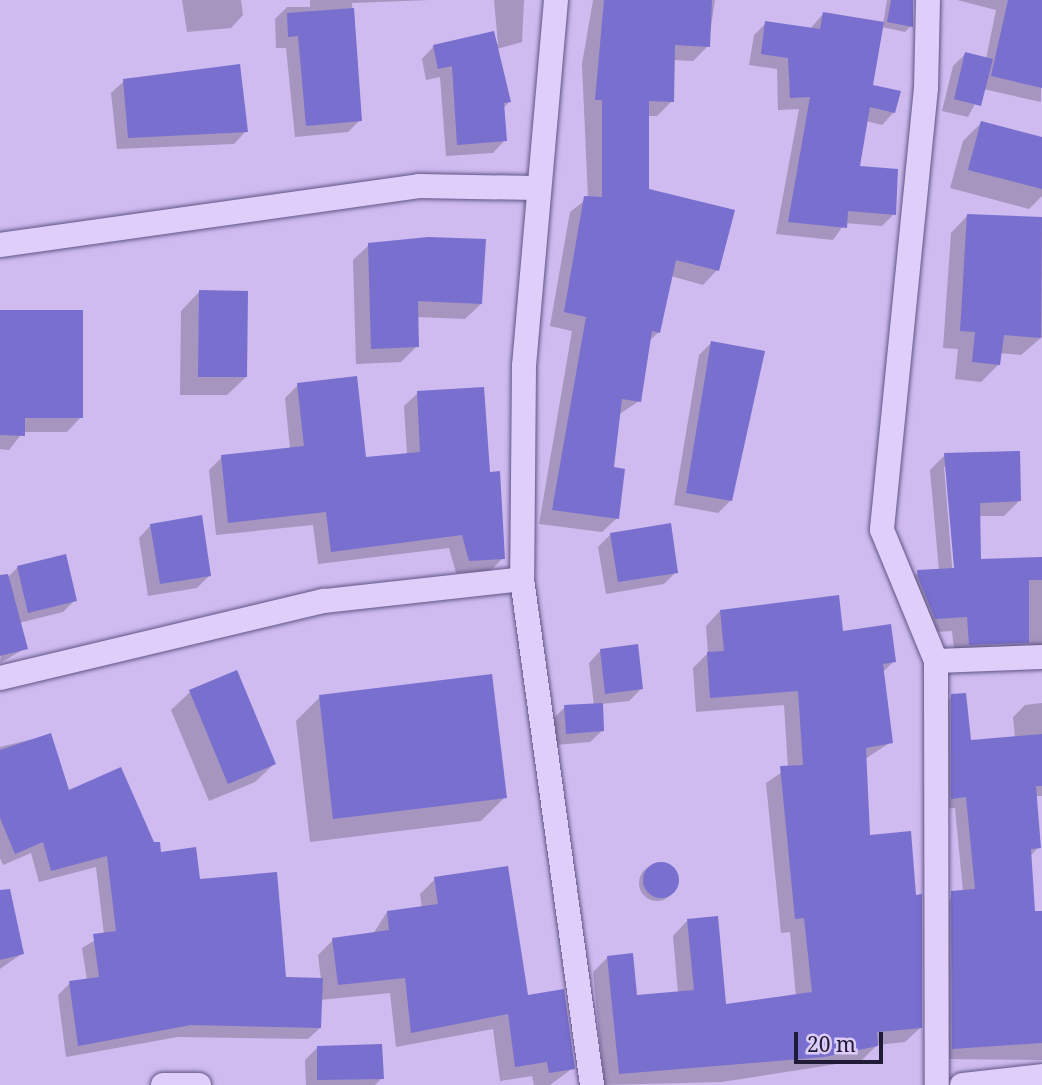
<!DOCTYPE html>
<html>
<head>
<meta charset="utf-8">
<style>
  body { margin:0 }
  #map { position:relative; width:1042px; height:1085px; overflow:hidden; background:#cfbbef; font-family:"Noto Serif",serif }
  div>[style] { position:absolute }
  .shadow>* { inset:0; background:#0003 }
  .round { border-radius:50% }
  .building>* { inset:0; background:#786fcf }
  .roads { filter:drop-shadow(0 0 2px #5f5587) drop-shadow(0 0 2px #5f5587) }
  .minor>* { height:24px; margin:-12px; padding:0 12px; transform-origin:12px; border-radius:12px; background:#dfcefa }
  span { translate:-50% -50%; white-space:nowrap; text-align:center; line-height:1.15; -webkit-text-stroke:5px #dccbf7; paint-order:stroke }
  .scale { position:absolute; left:794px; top:1032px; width:89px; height:32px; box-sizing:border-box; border:4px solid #1f1a35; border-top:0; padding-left:9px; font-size:21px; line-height:24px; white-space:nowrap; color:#1f1a35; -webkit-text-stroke:5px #dccbf7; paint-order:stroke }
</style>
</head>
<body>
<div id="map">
  <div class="shadow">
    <div style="clip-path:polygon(182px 0,241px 0,243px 15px,231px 28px,187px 32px)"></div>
    <div style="clip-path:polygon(310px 0,430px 0,352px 3px,360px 120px,348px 132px,295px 137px,286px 48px,276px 48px,275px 19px,287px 7px,310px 7px)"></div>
    <div style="clip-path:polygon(494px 0,524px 0,522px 42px,497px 49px,509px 102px,503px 109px,505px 140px,493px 153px,446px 156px,440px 77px,426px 80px,422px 59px,434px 46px,498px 44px)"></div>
    <div style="clip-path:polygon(593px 0,715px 0,708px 46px,693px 61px,673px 60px,672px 101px,657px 116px,648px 116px,648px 190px,717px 270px,703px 285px,671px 276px,659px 332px,648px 342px,639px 401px,618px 415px,612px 469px,617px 518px,602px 532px,539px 524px,572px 331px,550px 326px,570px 212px,588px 198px,582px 64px)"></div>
    <div style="clip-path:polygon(887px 0,913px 0,911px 26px,905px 32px,882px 27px,871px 86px,894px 112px,882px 125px,866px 121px,858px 168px,894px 214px,882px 226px,845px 223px,833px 240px,776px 234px,799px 109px,778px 110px,777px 69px,749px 65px,754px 35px,766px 23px,810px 29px,823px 14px,883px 24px)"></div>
    <div style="clip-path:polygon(957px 0,1042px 0,1041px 102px,983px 89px,968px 117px,942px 111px,953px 66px,965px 54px,986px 59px,996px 10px)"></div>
    <div style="clip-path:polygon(124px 81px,246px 131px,234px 144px,117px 149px,111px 93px)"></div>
    <div style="clip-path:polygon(981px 123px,1042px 139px,1042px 196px,1029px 209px,950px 188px,963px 141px)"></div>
    <div style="clip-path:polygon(968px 215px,1042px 219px,1042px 337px,1021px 355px,1000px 353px,999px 364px,981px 382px,955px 379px,958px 349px,943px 348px,951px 233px)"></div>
    <div style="clip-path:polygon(369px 245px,481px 304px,465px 319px,416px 317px,417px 346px,401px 362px,356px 364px,353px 260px)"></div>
    <div style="clip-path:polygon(199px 292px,246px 377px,227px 395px,180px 395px,181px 311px)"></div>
    <div style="clip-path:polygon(0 311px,81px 417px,67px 432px,23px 432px,9px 450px,0 449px)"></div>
    <div style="clip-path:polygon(711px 343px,730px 501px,718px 513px,674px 505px,699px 355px)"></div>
    <div style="clip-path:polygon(298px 385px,365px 459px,407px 455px,404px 406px,418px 393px,488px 474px,503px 558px,490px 571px,456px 573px,449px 548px,318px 564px,313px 525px,216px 535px,209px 470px,222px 457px,290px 449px,285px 398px)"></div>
    <div style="clip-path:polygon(evenodd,945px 455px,1019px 501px,1004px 516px,978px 516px,980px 561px,1042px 558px,1042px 653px,955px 659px,952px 631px,920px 633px,903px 587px,918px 572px,939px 571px,930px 470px,945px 455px,944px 467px,947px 467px,957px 577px,953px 577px,944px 467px)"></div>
    <div style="clip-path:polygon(151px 525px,209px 576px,197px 588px,148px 596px,139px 538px)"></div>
    <div style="clip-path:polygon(611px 534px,676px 572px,664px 584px,606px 594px,598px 547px)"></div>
    <div style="clip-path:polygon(18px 567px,75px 600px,63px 612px,19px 623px,26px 648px,0 663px,6px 579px)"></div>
    <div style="clip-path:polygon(720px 611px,842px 633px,894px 661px,882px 673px,891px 742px,865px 759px,868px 837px,920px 1028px,905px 1042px,877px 1045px,862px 1060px,722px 1082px,604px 1085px,593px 972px,608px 957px,635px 997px,678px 993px,673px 936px,687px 921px,725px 1006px,796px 996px,790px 932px,781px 933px,766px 783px,788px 768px,784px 705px,696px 712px,693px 668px,708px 653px,706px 626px)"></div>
    <div style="clip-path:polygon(601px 650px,641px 689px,629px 701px,601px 704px,603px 730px,590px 742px,555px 745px,553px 719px,565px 707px,594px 706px,589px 663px)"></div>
    <div style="clip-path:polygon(190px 692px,274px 764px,255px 782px,209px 801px,171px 710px)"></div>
    <div style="clip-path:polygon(952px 696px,969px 742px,1015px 738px,1013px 717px,1025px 705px,1042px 703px,1042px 796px,1035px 796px,1039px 847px,1030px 856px,1034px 913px,1042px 913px,1042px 1060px,941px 1059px,940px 905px,963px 892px,955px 808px,940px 809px,940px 708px)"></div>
    <div style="clip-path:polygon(320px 697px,505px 797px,481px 821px,310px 842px,296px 721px)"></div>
    <div style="clip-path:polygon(49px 735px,68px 792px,198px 881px,285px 979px,321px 980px,318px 955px,333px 940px,373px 934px,387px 912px,422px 908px,420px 894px,435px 879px,573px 1068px,550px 1085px,534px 1085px,532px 1076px,500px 1081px,493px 1029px,396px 1047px,390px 993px,320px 1000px,320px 1028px,308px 1039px,178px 1037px,66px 1057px,58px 995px,70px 983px,87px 980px,82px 948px,104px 935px,96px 867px,39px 882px,31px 853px,3px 865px,0 858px,0 747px)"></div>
    <div class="round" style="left:639px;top:865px;width:36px;height:36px"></div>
    <div style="clip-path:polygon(0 905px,23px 953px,0 969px)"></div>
    <div style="clip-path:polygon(317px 1048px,382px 1078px,375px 1085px,306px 1085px,305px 1060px)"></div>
  </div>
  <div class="building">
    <div style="clip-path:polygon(604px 0,712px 0,710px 47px,675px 45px,674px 102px,649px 101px,649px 189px,735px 210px,719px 271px,676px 260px,660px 333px,652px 331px,641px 402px,622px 399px,614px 467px,625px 469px,619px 519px,552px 510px,586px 317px,564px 312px,584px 196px,602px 197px,602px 100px,595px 100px)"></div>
    <div style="clip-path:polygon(891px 0,913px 0,913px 27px,887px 22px)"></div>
    <div style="clip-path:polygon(1008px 0,1042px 0,1042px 88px,991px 76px)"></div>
    <div style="clip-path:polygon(354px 8px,362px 121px,306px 126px,298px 36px,288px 37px,287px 13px)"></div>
    <div style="clip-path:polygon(823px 12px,884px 22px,873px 85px,901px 91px,895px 113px,870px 107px,860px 166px,898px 169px,896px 215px,848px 211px,847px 228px,788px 222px,810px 97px,790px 98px,788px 58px,761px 54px,765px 21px,820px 29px)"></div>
    <div style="clip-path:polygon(494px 31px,511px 102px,504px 103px,507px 141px,457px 145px,452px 66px,438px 69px,433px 45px)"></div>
    <div style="clip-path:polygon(965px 52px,993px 59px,981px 106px,954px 99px)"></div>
    <div style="clip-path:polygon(240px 64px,248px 132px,128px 138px,123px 79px)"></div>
    <div style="clip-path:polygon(981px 121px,1042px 137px,1042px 189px,968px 170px)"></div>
    <div style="clip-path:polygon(967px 214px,1042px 217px,1041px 338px,1004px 335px,1000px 365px,972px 362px,975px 332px,960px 331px)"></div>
    <div style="clip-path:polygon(428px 237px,486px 239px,482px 304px,418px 301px,419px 347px,371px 349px,368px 243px)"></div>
    <div style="clip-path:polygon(199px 290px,248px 291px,247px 377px,198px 377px)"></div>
    <div style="clip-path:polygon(0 310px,83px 310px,83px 418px,25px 418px,25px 436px,0 435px)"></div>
    <div style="clip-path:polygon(711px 341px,765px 351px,732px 501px,686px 493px)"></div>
    <div style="clip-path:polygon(357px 376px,366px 457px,420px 452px,417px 391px,484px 387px,490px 472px,500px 471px,505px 559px,469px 561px,462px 535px,331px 552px,326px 512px,228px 523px,221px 455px,304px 446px,297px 383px)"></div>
    <div style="clip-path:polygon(1020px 451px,1021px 501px,980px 503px,981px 559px,1042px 557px,1042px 580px,1029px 580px,1029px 643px,969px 645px,967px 617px,935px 619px,918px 577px,917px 570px,954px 568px,944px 453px)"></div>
    <div style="clip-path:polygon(202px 515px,211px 576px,160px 584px,150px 524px)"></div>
    <div style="clip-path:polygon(671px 523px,678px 573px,618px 582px,610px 533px)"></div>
    <div style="clip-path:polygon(66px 554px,77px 601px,28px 613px,17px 566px)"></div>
    <div style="clip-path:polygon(8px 574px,28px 649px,0 656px,0 575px)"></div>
    <div style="clip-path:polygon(839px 595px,843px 631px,891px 624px,896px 662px,883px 664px,893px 743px,866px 748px,870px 835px,911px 831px,916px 895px,922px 894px,922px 1028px,877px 1032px,878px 1046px,824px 1057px,619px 1074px,607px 956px,633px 953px,637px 995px,694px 990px,687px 919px,718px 916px,726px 1004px,812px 992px,804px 918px,795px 919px,780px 766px,803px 765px,798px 691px,710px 698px,707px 652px,724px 651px,720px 610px)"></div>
    <div style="clip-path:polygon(638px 644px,643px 689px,605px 694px,600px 649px)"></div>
    <div style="clip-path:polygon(237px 670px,276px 764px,228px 784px,189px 690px)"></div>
    <div style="clip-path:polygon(492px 674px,507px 798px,333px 819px,319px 695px)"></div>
    <div style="clip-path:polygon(966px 693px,971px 740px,1042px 734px,1042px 786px,1036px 786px,1041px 848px,1031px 849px,1035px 911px,1042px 911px,1042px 1043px,952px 1049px,951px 891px,975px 889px,966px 797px,951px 799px,951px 694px)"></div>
    <div style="clip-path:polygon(603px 703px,604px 731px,566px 734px,564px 705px)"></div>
    <div style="clip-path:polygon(51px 733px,69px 790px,121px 767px,154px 842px,160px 842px,161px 852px,196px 847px,200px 879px,277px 872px,286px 977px,323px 978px,321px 1028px,191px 1025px,78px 1046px,69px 981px,99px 977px,93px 934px,116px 931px,107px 856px,51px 871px,43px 842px,15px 854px,0 818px,0 750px)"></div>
    <div class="round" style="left:643px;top:862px;width:36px;height:36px"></div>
    <div style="clip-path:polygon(508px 866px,528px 995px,564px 989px,575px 1069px,549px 1073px,547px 1062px,515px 1067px,508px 1014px,411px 1033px,405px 978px,338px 985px,332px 938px,389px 930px,387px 911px,438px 904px,434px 877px)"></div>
    <div style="clip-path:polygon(10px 889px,24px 954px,0 960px,0 890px)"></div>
    <div style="clip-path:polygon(382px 1044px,384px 1079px,317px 1080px,317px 1046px)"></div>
  </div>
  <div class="roads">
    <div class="minor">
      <div style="left:556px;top:0;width:367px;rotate:95deg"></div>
      <div style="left:524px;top:366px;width:213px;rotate:90.5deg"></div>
      <div style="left:522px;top:579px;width:511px;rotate:82.12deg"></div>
      <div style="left:928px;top:0;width:88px;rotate:91.3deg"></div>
      <div style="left:926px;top:88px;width:444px;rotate:95.7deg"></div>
      <div style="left:882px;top:530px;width:142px;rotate:67.6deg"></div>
      <div style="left:936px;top:661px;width:424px;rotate:89.9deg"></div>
      <div style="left:0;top:245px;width:423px;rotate:-8deg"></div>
      <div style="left:419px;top:186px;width:117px;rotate:1deg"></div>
      <div style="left:936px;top:661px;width:106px;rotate:-2.2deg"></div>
      <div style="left:0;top:678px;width:333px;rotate:-13.4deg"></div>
      <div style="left:324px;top:601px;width:199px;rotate:-6.3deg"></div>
      <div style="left:163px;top:1085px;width:36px"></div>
      <div style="left:962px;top:1085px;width:81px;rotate:-6.4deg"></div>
    </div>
  </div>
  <div class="scale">20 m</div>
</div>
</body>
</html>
